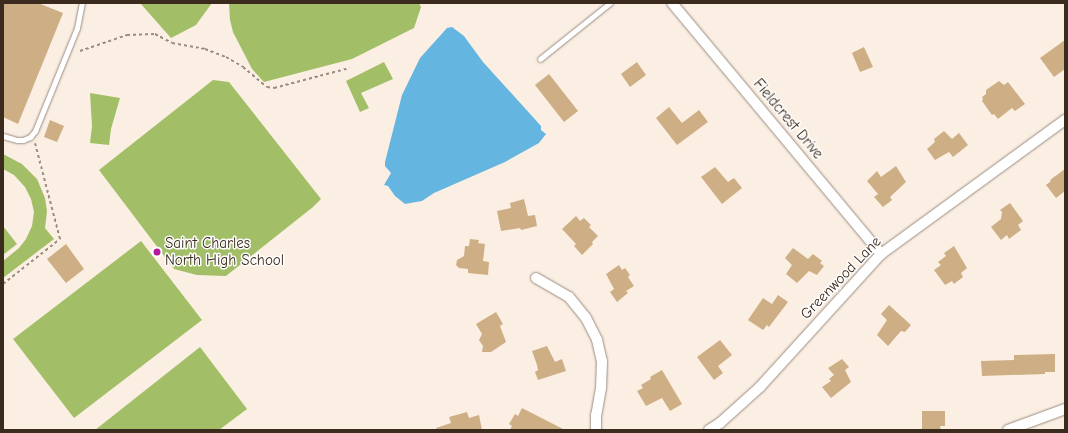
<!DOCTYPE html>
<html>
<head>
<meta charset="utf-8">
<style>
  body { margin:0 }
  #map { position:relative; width:1068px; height:433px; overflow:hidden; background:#fbefe3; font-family:"Comic Neue",sans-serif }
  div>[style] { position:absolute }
  .green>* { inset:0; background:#a2bf67 }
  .water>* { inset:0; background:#64b6e0 }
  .building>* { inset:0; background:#ceae85 }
  .path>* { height:2px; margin-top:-1px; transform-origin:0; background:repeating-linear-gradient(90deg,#9b8c80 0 3px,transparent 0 6px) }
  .roads { filter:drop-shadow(0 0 1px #9b8c80) drop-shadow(0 0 1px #9b8c80) }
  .service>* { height:5px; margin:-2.5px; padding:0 2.5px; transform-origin:2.5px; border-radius:2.5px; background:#fff }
  .minor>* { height:10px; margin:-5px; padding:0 5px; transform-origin:5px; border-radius:5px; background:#fff }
  .dots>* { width:11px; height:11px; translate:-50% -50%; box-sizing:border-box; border:2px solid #fff; border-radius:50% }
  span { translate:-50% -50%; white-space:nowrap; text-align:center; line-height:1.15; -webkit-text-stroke:3px #fff; paint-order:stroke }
  .street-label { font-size:15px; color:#3b2a1e }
  .poi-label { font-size:15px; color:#3b2a1e }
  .left { translate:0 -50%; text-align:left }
  .frame { position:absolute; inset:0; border:4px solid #3b2a1e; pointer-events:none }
</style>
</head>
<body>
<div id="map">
  <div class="green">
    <div style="clip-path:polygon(140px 3px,212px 3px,196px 25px,171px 38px)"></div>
    <div style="clip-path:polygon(229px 3px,419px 3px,421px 7px,414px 28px,352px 59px,264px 82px,252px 69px,233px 32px,230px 20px)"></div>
    <div style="clip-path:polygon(384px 62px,393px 79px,361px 93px,369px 108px,360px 112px,346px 81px)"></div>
    <div style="clip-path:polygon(213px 80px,229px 82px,321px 199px,313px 207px,226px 276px,197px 275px,174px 269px,99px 170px)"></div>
    <div style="clip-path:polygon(90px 93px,120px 98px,111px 129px,109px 145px,90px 143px,92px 126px)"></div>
    <div style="clip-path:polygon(3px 154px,22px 164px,37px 179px,45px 198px,47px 211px,45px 228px,54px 239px,3px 278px,3px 261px,19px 248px,26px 239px,32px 226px,34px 212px,31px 199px,25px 187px,14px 175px,3px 169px)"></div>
    <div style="clip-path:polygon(3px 226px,17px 244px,3px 255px)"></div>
    <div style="clip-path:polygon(141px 241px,202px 320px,74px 418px,13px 339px)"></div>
    <div style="clip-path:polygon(200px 347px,247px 409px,219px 430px,95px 430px)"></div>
  </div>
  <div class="water">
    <div style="clip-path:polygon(452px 27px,464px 36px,483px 62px,541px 126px,541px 130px,546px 134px,539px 143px,505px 162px,434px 193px,422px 201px,405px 204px,395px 196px,388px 186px,384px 185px,391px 173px,385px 166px,385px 162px,402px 95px,420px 58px,447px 28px)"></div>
  </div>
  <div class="building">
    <div style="clip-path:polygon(3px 3px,38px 3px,63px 13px,18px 124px,3px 117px)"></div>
    <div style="clip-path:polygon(1065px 40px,1065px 69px,1054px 77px,1040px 58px)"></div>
    <div style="clip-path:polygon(864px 47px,873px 67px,860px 72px,852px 53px)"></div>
    <div style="clip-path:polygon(637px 62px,646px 75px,630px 87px,621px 74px)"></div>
    <div style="clip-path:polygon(549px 74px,578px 111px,564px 122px,535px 85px)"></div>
    <div style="clip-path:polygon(999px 81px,1004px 85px,1008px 82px,1025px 104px,1015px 111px,1012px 108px,998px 119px,994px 114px,992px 115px,982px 101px,983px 99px,982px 97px,986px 94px,986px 90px)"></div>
    <div style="clip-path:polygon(669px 107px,682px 123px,699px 110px,708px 122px,677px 145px,656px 118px)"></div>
    <div style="clip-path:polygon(50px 120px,64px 126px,57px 142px,44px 137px)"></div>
    <div style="clip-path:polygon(944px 131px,952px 139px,959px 133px,968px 145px,953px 157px,949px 152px,935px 160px,927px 149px,935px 142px,934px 139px)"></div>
    <div style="clip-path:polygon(896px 166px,906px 182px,890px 197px,892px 200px,883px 207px,874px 197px,878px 194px,867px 181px,877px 171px,881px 177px)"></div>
    <div style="clip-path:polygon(715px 167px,728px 182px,734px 178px,742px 188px,722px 204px,701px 177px)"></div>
    <div style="clip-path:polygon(1065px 169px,1065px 191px,1056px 198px,1046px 185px,1051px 181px,1050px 180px)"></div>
    <div style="clip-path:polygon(524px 199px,528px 216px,535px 215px,537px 226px,521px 230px,520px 228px,501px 231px,497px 211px,511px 208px,510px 203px)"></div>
    <div style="clip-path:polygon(1010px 203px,1023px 221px,1018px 225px,1021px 230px,1009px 239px,1007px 235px,1001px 240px,991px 227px,1001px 219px,1002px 212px,1000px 210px)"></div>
    <div style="clip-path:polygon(576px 216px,580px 221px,584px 218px,591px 225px,589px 227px,598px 236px,592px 242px,593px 244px,582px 255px,574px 246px,576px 244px,562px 229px)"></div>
    <div style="clip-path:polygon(470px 239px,479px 240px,478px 243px,485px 244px,483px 261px,489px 262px,488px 275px,468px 273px,468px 269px,459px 268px,456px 265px,457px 260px,464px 256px,465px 246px,469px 246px)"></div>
    <div style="clip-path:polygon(66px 244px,84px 269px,66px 283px,47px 259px)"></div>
    <div style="clip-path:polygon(954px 246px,967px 268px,961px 273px,963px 277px,954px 284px,952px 281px,945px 285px,934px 270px,941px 265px,938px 262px,946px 256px,944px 253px)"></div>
    <div style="clip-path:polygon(793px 248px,808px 259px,813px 254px,822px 261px,820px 263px,824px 266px,817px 275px,809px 271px,797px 283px,786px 274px,792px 265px,785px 258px)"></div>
    <div style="clip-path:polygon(619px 265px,622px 270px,625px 268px,630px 275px,628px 277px,634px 286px,626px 291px,628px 293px,617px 302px,610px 292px,614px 289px,606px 274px)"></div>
    <div style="clip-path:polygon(778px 295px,788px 302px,769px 327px,767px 325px,763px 330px,748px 320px,763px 298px,772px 304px)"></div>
    <div style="clip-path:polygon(889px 305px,911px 325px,905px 332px,901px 331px,888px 346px,877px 335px,887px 320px,881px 314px)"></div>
    <div style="clip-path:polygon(496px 312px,503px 324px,500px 326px,506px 342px,491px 352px,482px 352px,483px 346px,479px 340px,482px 334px,476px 324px)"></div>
    <div style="clip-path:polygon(720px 340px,732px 355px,718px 366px,723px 373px,714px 380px,697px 357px)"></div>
    <div style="clip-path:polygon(547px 346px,555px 362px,562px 359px,566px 371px,538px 380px,535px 372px,538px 370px,537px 365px,532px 351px)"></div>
    <div style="clip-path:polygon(1055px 354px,1055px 372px,1045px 372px,1045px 374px,982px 376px,981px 361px,1014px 360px,1014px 355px)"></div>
    <div style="clip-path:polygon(842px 359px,849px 367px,845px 370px,851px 382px,831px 398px,822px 387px,831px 381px,829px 379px,834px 375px,828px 368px)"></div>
    <div style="clip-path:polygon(662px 370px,682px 404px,670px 411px,662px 398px,646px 406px,637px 391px,643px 388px,641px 385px,651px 379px,650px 377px)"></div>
    <div style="clip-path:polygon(522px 408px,565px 430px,510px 430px,512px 426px,509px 424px,515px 414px,518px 416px)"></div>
    <div style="clip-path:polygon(922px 411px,945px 411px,945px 426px,940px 426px,941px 430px,922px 430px)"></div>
    <div style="clip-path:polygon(467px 412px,469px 418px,479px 415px,482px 430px,437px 430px,436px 428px,451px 423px,449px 417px)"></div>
  </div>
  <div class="path">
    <div style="left:80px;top:51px;width:50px;rotate:-18.8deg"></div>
    <div style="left:127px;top:35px;width:28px;rotate:-2deg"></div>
    <div style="left:155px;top:34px;width:19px;rotate:28deg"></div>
    <div style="left:172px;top:43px;width:34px;rotate:10deg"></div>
    <div style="left:205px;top:49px;width:22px;rotate:21deg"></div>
    <div style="left:226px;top:57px;width:20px;rotate:30deg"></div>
    <div style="left:243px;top:67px;width:31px;rotate:40deg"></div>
    <div style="left:267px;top:87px;width:7px;rotate:8deg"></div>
    <div style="left:274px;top:88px;width:78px;rotate:-14.9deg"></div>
    <div style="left:3px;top:284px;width:73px;rotate:-38.3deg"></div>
    <div style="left:60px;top:239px;width:99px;rotate:-104.6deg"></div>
  </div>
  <div class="roads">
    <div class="service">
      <div style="left:540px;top:59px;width:90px;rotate:-38.7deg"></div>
      <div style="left:3px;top:136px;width:15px;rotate:16deg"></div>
      <div style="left:17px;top:140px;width:6px"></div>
      <div style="left:23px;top:140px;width:8px;rotate:-23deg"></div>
      <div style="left:30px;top:137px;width:8px;rotate:-50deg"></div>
      <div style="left:35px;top:131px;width:111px;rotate:-67.8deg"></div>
      <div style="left:77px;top:28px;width:25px;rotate:-79deg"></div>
    </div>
    <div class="minor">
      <div style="left:672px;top:3px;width:327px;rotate:50.2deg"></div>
      <div style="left:536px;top:278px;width:38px;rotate:30deg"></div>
      <div style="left:569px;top:297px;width:27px;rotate:51deg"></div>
      <div style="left:586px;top:318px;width:25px;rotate:63deg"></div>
      <div style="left:597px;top:340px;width:22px;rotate:77deg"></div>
      <div style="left:602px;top:361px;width:27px;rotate:92deg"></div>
      <div style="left:601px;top:388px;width:27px;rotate:100deg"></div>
      <div style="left:596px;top:415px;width:15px;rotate:90deg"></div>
      <div style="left:709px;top:430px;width:13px;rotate:-32deg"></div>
      <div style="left:720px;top:423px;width:54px;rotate:-42deg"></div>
      <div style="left:760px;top:387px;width:180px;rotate:-47.7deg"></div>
      <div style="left:881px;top:254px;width:228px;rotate:-36.1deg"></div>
      <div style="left:1008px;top:430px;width:61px;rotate:-20.2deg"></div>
    </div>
  </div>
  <div class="dots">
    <div style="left:157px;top:252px;background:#b5179e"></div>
  </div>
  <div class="street-label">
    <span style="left:788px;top:119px;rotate:50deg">Fieldcrest Drive</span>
    <span style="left:841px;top:278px;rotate:-46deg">Greenwood Lane</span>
  </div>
  <div class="poi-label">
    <span class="left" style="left:165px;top:252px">Saint Charles<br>North High School</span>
  </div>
  <div class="frame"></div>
</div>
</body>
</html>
